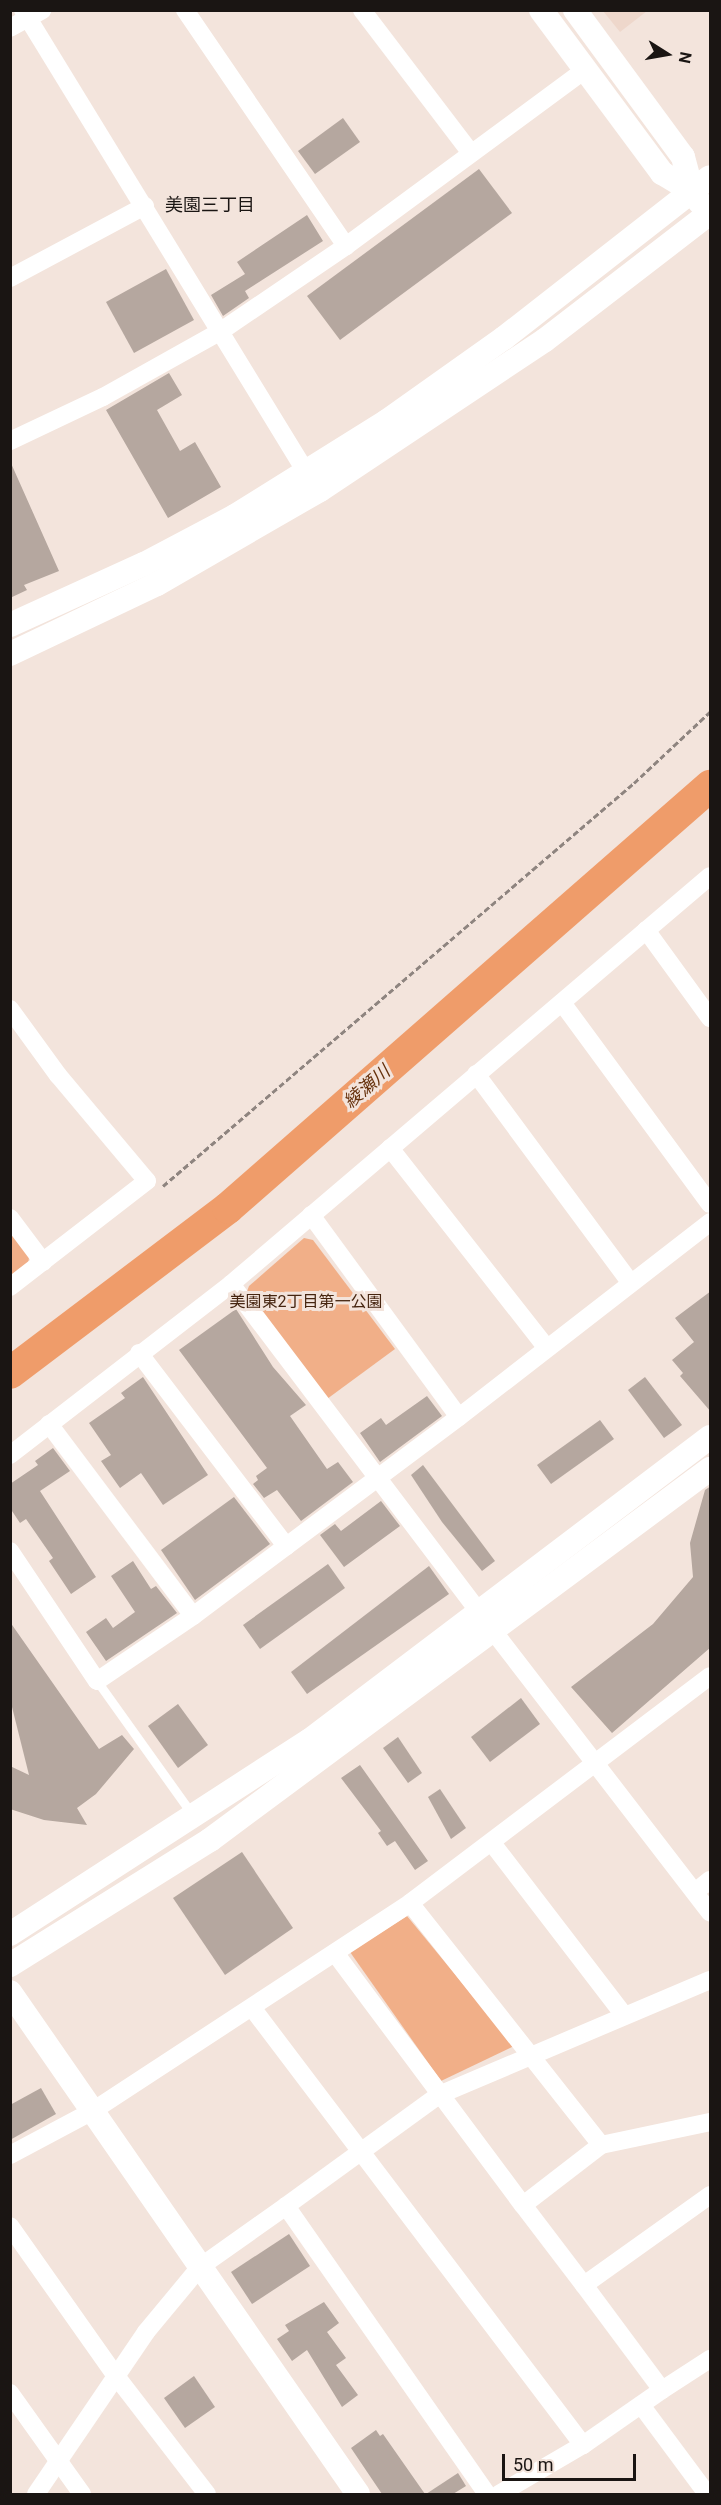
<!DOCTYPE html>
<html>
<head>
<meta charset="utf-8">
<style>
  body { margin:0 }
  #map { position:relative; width:721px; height:2505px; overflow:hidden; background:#f3e4dc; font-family:Roboto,"Noto Sans JP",sans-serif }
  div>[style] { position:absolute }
  .built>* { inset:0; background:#eed7cb }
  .green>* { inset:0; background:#f1af88 }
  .river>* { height:32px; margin:-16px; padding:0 16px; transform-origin:16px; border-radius:16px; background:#ef9c6a }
  .building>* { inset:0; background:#b5a79f }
  .path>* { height:3px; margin-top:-1.5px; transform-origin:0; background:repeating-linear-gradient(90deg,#8e847f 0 6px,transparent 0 9px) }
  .lane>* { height:9px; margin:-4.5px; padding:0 4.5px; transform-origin:4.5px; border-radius:4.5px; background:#fff }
  .street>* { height:18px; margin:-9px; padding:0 9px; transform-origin:9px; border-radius:9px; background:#fff }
  .secondary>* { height:24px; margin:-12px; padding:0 12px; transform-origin:12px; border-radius:12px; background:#fff }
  span { translate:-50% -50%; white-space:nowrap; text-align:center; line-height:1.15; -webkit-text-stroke:6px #f3e4dc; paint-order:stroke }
  .park-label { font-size:16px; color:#462510 }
  .neighbourhood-label { font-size:18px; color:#1a1513 }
  .water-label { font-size:18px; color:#66310c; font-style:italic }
  .frame { position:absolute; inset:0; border:12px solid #1a1513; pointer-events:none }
  .north { position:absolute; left:637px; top:24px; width:60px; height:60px; -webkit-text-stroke:4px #f3e4dc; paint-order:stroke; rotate:101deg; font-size:16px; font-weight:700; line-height:24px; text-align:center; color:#1a1513 }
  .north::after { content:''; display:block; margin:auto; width:21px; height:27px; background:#1a1513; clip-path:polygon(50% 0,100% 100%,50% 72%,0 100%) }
  .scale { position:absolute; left:502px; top:2454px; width:134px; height:27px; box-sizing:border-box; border:3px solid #1a1513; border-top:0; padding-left:8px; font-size:18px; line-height:21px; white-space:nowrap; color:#1a1513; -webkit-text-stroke:4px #f3e4dc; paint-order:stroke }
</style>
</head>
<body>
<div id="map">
  <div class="built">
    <div style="clip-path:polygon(603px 11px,647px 11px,620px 32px)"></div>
  </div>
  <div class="green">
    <div style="clip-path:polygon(11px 1233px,29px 1257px,28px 1265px,11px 1278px)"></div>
    <div style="clip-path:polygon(304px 1238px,313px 1240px,395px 1349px,327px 1399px,246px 1294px,249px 1286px)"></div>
    <div style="clip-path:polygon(407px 1916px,514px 2046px,441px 2081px,350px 1952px)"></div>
  </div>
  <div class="river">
    <div style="left:10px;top:1373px;width:273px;rotate:-37.1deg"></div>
    <div style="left:228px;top:1208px;width:641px;rotate:-41.2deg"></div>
  </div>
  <div class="building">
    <div style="clip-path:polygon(343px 118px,360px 142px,315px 174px,298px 151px)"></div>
    <div style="clip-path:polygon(479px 169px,512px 213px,340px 340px,307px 296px)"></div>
    <div style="clip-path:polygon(307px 215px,323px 241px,245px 291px,249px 298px,223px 316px,211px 295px,245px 274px,237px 262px)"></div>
    <div style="clip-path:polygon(166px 269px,194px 320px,134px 353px,106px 302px)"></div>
    <div style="clip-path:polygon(169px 373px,182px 395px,157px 410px,180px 451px,195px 442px,221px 487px,168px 518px,106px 410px)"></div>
    <div style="clip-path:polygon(10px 461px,59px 571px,24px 585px,27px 590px,10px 598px)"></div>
    <div style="clip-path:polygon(711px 1291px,711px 1412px,680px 1376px,683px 1373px,672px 1360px,694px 1342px,675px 1318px)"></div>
    <div style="clip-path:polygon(236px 1309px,273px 1367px,306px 1405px,290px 1416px,327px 1469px,338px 1462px,353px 1482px,301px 1521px,277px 1490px,264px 1498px,253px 1484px,258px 1480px,256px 1476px,267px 1468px,179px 1350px)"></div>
    <div style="clip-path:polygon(143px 1377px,208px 1475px,163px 1505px,141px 1473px,120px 1488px,101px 1461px,111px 1455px,89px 1423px,125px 1398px,121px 1393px)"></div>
    <div style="clip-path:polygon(645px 1377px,682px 1425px,664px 1438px,628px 1390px)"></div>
    <div style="clip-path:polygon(427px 1396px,442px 1416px,380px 1462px,360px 1433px,381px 1418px,386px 1425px)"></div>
    <div style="clip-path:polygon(600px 1420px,614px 1439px,551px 1484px,537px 1465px)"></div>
    <div style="clip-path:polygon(53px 1448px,70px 1471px,40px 1491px,96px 1577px,71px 1594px,49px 1561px,53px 1558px,26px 1519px,20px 1523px,10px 1508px,10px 1484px,38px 1465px,35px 1461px)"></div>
    <div style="clip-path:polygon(423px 1465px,495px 1561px,482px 1571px,442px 1522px,411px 1475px)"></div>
    <div style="clip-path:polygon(711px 1486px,711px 1647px,612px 1733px,571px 1687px,653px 1624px,693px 1577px,690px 1543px,705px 1490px)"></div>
    <div style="clip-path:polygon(234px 1497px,270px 1544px,195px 1600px,161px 1550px)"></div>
    <div style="clip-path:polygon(381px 1501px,400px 1526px,344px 1567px,320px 1535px,335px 1524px,341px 1531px)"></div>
    <div style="clip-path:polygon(133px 1561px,151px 1589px,156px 1586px,177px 1613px,106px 1661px,86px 1632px,106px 1618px,113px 1628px,135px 1612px,111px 1576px)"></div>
    <div style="clip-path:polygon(328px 1564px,345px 1588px,260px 1649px,243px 1625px)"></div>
    <div style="clip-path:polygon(429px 1566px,449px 1594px,307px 1694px,291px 1672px)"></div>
    <div style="clip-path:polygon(10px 1622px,99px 1749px,122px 1735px,134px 1749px,96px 1794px,77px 1808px,87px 1825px,44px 1820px,10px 1809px,10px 1766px,29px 1775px,10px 1699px)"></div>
    <div style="clip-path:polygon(521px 1698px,540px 1724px,490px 1762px,471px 1737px)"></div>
    <div style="clip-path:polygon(178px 1704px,208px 1745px,178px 1768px,148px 1726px)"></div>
    <div style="clip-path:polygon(398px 1737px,422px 1773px,408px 1783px,383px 1748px)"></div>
    <div style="clip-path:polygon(360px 1765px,428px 1861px,415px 1870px,395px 1841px,387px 1846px,378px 1833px,381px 1831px,341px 1778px)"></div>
    <div style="clip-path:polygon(440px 1789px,466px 1828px,451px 1839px,428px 1797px)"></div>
    <div style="clip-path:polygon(242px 1852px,293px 1928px,225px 1975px,173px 1898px)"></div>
    <div style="clip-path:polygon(41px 2088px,56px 2114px,10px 2140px,10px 2105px)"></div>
    <div style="clip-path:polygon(289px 2234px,310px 2266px,252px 2304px,231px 2272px)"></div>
    <div style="clip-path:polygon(324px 2302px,339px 2323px,327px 2332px,346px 2358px,336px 2365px,358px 2395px,342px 2407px,307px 2350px,292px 2361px,277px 2339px,289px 2331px,285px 2325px)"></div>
    <div style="clip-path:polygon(194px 2376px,215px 2407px,185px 2428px,164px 2398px)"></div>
    <div style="clip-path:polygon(376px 2430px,380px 2436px,383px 2434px,425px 2494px,382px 2494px,351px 2448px)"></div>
    <div style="clip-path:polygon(458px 2473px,466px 2486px,453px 2494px,426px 2494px)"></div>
  </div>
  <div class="path">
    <div style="left:163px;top:1186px;width:620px;rotate:-40.55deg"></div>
    <div style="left:634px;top:783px;width:104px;rotate:-43.1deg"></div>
  </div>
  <div class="lane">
    <div style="left:97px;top:1681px;width:163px;rotate:54.5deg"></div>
  </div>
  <div class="street">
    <div style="left:23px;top:10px;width:542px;rotate:58.51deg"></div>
    <div style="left:185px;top:10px;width:286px;rotate:55.7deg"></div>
    <div style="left:362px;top:10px;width:180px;rotate:52.7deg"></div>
    <div style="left:10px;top:28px;width:37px;rotate:-29deg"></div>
    <div style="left:10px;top:278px;width:153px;rotate:-28.1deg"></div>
    <div style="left:10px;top:441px;width:103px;rotate:-25.3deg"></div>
    <div style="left:103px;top:397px;width:135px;rotate:-29.2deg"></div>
    <div style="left:221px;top:331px;width:151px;rotate:-34.2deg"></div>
    <div style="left:346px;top:246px;width:297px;rotate:-36.4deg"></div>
    <div style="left:646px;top:930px;width:109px;rotate:54deg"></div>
    <div style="left:563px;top:1004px;width:248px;rotate:53.7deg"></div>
    <div style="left:10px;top:1009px;width:82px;rotate:54deg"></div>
    <div style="left:58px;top:1075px;width:138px;rotate:50deg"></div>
    <div style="left:147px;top:1181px;width:173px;rotate:142.3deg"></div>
    <div style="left:476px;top:1074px;width:259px;rotate:53.5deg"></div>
    <div style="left:390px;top:1148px;width:253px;rotate:51.9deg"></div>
    <div style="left:311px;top:1215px;width:250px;rotate:53.8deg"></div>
    <div style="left:10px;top:1218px;width:55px;rotate:53.1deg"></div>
    <div style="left:231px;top:1284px;width:413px;rotate:52.9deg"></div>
    <div style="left:139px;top:1353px;width:243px;rotate:52.7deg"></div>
    <div style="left:49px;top:1424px;width:240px;rotate:53.1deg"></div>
    <div style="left:10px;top:1455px;width:279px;rotate:-37.7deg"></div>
    <div style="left:231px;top:1284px;width:629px;rotate:-40.42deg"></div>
    <div style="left:10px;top:1551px;width:156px;rotate:56.2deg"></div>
    <div style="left:97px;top:1681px;width:116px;rotate:-34.1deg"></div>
    <div style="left:193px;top:1616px;width:332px;rotate:-36.8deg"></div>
    <div style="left:459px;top:1417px;width:318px;rotate:-37.8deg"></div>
    <div style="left:494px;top:1632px;width:354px;rotate:52.4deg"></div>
    <div style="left:492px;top:1843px;width:217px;rotate:52.5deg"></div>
    <div style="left:695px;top:1892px;width:19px;rotate:-39deg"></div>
    <div style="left:410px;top:1903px;width:308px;rotate:51.7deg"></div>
    <div style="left:601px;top:2145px;width:98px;rotate:142.4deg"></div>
    <div style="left:523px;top:2205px;width:101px;rotate:52.7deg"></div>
    <div style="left:584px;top:2285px;width:155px;rotate:-35.5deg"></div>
    <div style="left:335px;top:1953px;width:314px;rotate:53.3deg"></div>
    <div style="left:253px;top:2009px;width:547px;rotate:52.88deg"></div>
    <div style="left:601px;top:2145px;width:111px;rotate:-11.9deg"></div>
    <div style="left:10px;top:2155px;width:92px;rotate:-28deg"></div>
    <div style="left:91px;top:2112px;width:381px;rotate:-33.2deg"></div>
    <div style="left:410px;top:1903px;width:376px;rotate:-37.1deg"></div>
    <div style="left:286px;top:2206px;width:189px;rotate:-36deg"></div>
    <div style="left:439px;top:2095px;width:294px;rotate:-23deg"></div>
    <div style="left:10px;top:2226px;width:184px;rotate:54.8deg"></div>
    <div style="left:116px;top:2376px;width:149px;rotate:52.4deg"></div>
    <div style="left:662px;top:2390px;width:57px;rotate:-32.9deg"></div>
    <div style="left:10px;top:2393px;width:124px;rotate:54.5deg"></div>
    <div style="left:641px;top:2405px;width:111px;rotate:53.4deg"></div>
    <div style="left:36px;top:2494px;width:196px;rotate:-55.8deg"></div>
    <div style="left:146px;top:2332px;width:85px;rotate:-50.3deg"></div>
    <div style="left:200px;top:2267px;width:105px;rotate:-35.3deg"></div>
    <div style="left:286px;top:2206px;width:351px;rotate:55.1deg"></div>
    <div style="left:499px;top:2494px;width:97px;rotate:-30.3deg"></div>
    <div style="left:583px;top:2445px;width:96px;rotate:-34.8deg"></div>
    <div style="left:662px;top:2390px;width:131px;rotate:-126.6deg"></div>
  </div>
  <div class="secondary">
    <div style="left:541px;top:10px;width:203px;rotate:53.4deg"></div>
    <div style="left:662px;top:173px;width:35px;rotate:31deg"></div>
    <div style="left:575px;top:10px;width:182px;rotate:53.7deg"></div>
    <div style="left:683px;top:157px;width:35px;rotate:75deg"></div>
    <div style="left:692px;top:191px;width:14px;rotate:56deg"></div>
    <div style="left:10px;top:625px;width:147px;rotate:-24.5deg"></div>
    <div style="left:144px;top:564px;width:103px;rotate:-27.8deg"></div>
    <div style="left:235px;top:516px;width:179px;rotate:-32deg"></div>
    <div style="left:387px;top:421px;width:143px;rotate:-35.4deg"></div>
    <div style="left:504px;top:338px;width:261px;rotate:-38deg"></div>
    <div style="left:10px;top:654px;width:163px;rotate:-25.5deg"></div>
    <div style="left:157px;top:584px;width:188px;rotate:-30deg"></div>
    <div style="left:320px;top:490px;width:270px;rotate:-33.7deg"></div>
    <div style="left:545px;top:340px;width:208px;rotate:-37.6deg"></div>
    <div style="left:10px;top:1934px;width:357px;rotate:-32.9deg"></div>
    <div style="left:310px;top:1740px;width:502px;rotate:-37.14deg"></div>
    <div style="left:10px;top:1965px;width:236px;rotate:-32deg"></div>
    <div style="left:210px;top:1840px;width:623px;rotate:-36.58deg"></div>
    <div style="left:10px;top:1992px;width:611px;rotate:55.27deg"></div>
  </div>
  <div class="park-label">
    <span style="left:306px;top:1302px">美園東2丁目第一公園</span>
  </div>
  <div class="neighbourhood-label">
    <span style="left:210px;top:205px">美園三丁目</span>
  </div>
  <div class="water-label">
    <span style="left:367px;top:1087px;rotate:-41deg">綾瀬川</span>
  </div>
  <div class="frame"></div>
  <div class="north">N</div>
  <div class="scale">50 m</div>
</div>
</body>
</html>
